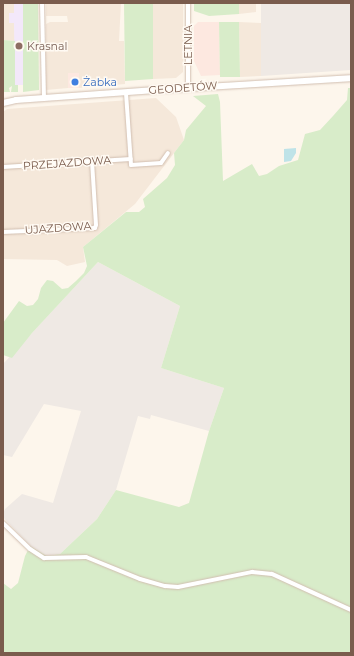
<!DOCTYPE html>
<html>
<head>
<meta charset="utf-8">
<style>
  body { margin:0 }
  #map { position:relative; width:354px; height:656px; overflow:hidden; background:#fdf6ec; font-family:Montserrat,sans-serif }
  div>[style] { position:absolute }
  .residential>* { inset:0; background:#f5e8da }
  .commercial>* { inset:0; background:#fde8e0 }
  .industrial>* { inset:0; background:#efe9e4 }
  .education>* { inset:0; background:#f3e8fa }
  .green>* { inset:0; background:#d8ecc9 }
  .water>* { inset:0; background:#bfe3e8 }
  .roads { filter:drop-shadow(0 0 1px #d1beb0) drop-shadow(0 0 1px #d1beb0) }
  .street>* { height:4px; margin:-2px; padding:0 2px; transform-origin:2px; border-radius:2px; background:#fff }
  .secondary>* { height:6px; margin:-3px; padding:0 3px; transform-origin:3px; border-radius:3px; background:#fff }
  .dots>* { width:11px; height:11px; translate:-50% -50%; box-sizing:border-box; border:2px solid #fffaf3; border-radius:50% }
  span { translate:-50% -50%; white-space:nowrap; text-align:center; line-height:1.15; -webkit-text-stroke:3px #fffaf3; paint-order:stroke }
  .street-label { font-size:11px; color:#7a5c4d }
  .education-label { font-size:11px; color:#785e54 }
  .left { translate:0 -50%; text-align:left }
  .shop-label { font-size:11px; color:#366cbe }
  .frame { position:absolute; inset:0; border:4px solid #7a5c4d; pointer-events:none }
</style>
</head>
<body>
<div id="map">
  <div class="residential">
    <div style="clip-path:polygon(3px 3px,14px 3px,14px 13px,9px 14px,9px 23px,14px 23px,15px 41px,3px 40px)"></div>
    <div style="clip-path:polygon(46px 3px,121px 3px,119px 41px,124px 41px,125px 84px,79px 88px,79px 73px,68px 73px,68px 88px,46px 90px,46px 24px,50px 22px,68px 22px,67px 16px,46px 16px)"></div>
    <div style="clip-path:polygon(153px 3px,183px 3px,183px 72px,176px 78px,153px 79px)"></div>
    <div style="clip-path:polygon(239px 3px,256px 3px,256px 12px,239px 14px)"></div>
    <div style="clip-path:polygon(239px 22px,261px 23px,261px 76px,240px 77px)"></div>
    <div style="clip-path:polygon(156px 98px,176px 117px,184px 140px,135px 204px,83px 247px,85px 262px,67px 266px,57px 260px,3px 259px,3px 112px,7px 109px)"></div>
  </div>
  <div class="commercial">
    <div style="clip-path:polygon(198px 22px,219px 22px,220px 75px,201px 76px,194px 61px,194px 26px)"></div>
    <div style="clip-path:polygon(68px 73px,79px 73px,79px 88px,68px 88px)"></div>
  </div>
  <div class="industrial">
    <div style="clip-path:polygon(261px 3px,351px 3px,351px 70px,261px 76px)"></div>
    <div style="clip-path:polygon(98px 262px,180px 306px,161px 368px,224px 388px,209px 431px,151px 415px,150px 419px,138px 416px,116px 490px,97px 519px,60px 554px,47px 556px,30px 546px,3px 517px,3px 514px,5px 509px,22px 494px,53px 503px,81px 411px,44px 404px,12px 457px,3px 455px,3px 364px)"></div>
  </div>
  <div class="education">
    <div style="clip-path:polygon(14px 3px,23px 3px,23px 85px,15px 85px,14px 23px,9px 23px,9px 13px,14px 13px)"></div>
  </div>
  <div class="green">
    <div style="clip-path:polygon(23px 3px,38px 3px,39px 90px,23px 92px)"></div>
    <div style="clip-path:polygon(124px 3px,153px 3px,153px 79px,125px 81px)"></div>
    <div style="clip-path:polygon(194px 3px,239px 3px,239px 14px,209px 16px,194px 11px)"></div>
    <div style="clip-path:polygon(219px 22px,239px 22px,240px 77px,220px 77px)"></div>
    <div style="clip-path:polygon(3px 40px,15px 41px,15px 85px,18px 85px,18px 92px,11px 92px,12px 86px,9px 88px,10px 92px,3px 92px)"></div>
    <div style="clip-path:polygon(348px 88px,351px 88px,351px 653px,3px 653px,3px 583px,11px 589px,18px 583px,25px 556px,30px 546px,47px 556px,60px 554px,97px 519px,116px 490px,179px 507px,189px 503px,209px 431px,224px 388px,161px 368px,180px 306px,98px 262px,32px 333px,12px 358px,3px 355px,3px 323px,19px 301px,27px 306px,33px 305px,38px 299px,41px 288px,47px 280px,53px 281px,62px 289px,68px 288px,76px 281px,84px 273px,87px 266px,83px 247px,126px 212px,139px 212px,145px 207px,143px 199px,167px 178px,175px 165px,174px 153px,184px 140px,186px 130px,206px 106px,193px 96px,218px 94px,220px 102px,223px 181px,252px 164px,259px 176px,267px 174px,279px 166px,298px 160px,305px 134px,320px 130px,333px 116px,347px 100px)"></div>
  </div>
  <div class="water">
    <div style="clip-path:polygon(296px 148px,296px 153px,291px 161px,284px 162px,284px 149px)"></div>
  </div>
  <div class="roads">
    <div class="street">
      <div style="left:42px;top:3px;width:95px;rotate:88.8deg"></div>
      <div style="left:188px;top:3px;width:84px;rotate:90deg"></div>
      <div style="left:126px;top:93px;width:72px;rotate:86deg"></div>
      <div style="left:131px;top:165px;width:30px;rotate:-4deg"></div>
      <div style="left:161px;top:163px;width:12px;rotate:-55deg"></div>
      <div style="left:3px;top:167px;width:128px;rotate:-3.6deg"></div>
      <div style="left:3px;top:232px;width:92px;rotate:-2.5deg"></div>
      <div style="left:95px;top:228px;width:3px;rotate:-72deg"></div>
      <div style="left:96px;top:225px;width:64px;rotate:-93.6deg"></div>
      <div style="left:3px;top:523px;width:37px;rotate:44deg"></div>
      <div style="left:30px;top:549px;width:17px;rotate:33deg"></div>
      <div style="left:44px;top:558px;width:42px;rotate:-1.4deg"></div>
      <div style="left:86px;top:557px;width:58px;rotate:22.2deg"></div>
      <div style="left:140px;top:579px;width:26px;rotate:16deg"></div>
      <div style="left:165px;top:586px;width:13px;rotate:4deg"></div>
      <div style="left:178px;top:587px;width:76px;rotate:-11.5deg"></div>
      <div style="left:252px;top:572px;width:20px;rotate:6deg"></div>
      <div style="left:272px;top:574px;width:87px;rotate:24.5deg"></div>
    </div>
    <div class="secondary">
      <div style="left:3px;top:103px;width:13px;rotate:-13deg"></div>
      <div style="left:16px;top:100px;width:140px;rotate:-4.1deg"></div>
      <div style="left:156px;top:90px;width:195px;rotate:-3.5deg"></div>
    </div>
  </div>
  <div class="dots">
    <div style="left:19px;top:46px;background:#8d6e63"></div>
    <div style="left:75px;top:82px;background:#3f7fe0"></div>
  </div>
  <div class="street-label">
    <span style="left:188px;top:45px;rotate:-90deg">LETNIA</span>
    <span style="left:183px;top:88px;rotate:-4deg">GEODETÓW</span>
    <span style="left:67px;top:163px;rotate:-4deg">PRZEJAZDOWA</span>
    <span style="left:58px;top:228px;rotate:-4deg">UJAZDOWA</span>
  </div>
  <div class="education-label">
    <span class="left" style="left:27px;top:46px">Krasnal</span>
  </div>
  <div class="shop-label">
    <span class="left" style="left:83px;top:82px">Żabka</span>
  </div>
  <div class="frame"></div>
</div>
</body>
</html>
